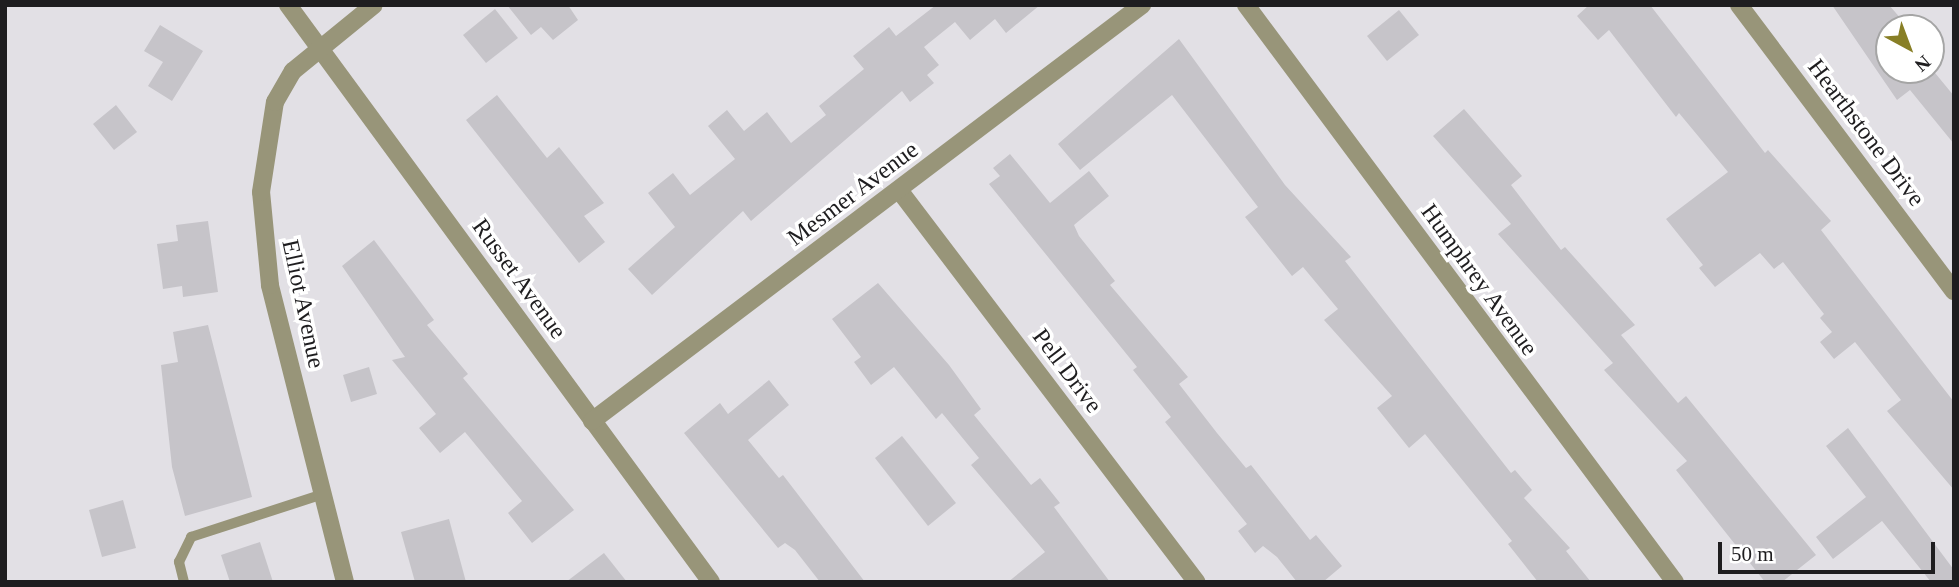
<!DOCTYPE html>
<html>
<head>
<meta charset="utf-8">
<style>
  body { margin:0 }
  #map { position:relative; width:1959px; height:587px; overflow:hidden; background:#e2e0e5; font-family:"Times New Roman",serif }
  div>[style] { position:absolute }
  .building>* { inset:0; background:#c6c4c9 }
  .service>* { height:10px; margin:-5px; padding:0 5px; transform-origin:5px; border-radius:5px; background:#989579 }
  .minor>* { height:18px; margin:-9px; padding:0 9px; transform-origin:9px; border-radius:9px; background:#989579 }
  span { translate:-50% -50%; white-space:nowrap; text-align:center; line-height:1.15; -webkit-text-stroke:7px #fff; paint-order:stroke }
  .street-label { font-size:24px; color:#1e1d1f }
  .frame { position:absolute; inset:0; border:7px solid #1e1d1f; pointer-events:none }
  .north { position:absolute; left:1875px; top:14px; width:70px; height:70px; box-sizing:border-box; background:#fff; border:2px solid #a5a5a5; border-radius:50%; rotate:139deg; font-size:19px; font-weight:700; line-height:28px; text-align:center; color:#1e1d1f }
  .north::after { content:''; display:block; margin:auto; width:24px; height:32px; background:#887f26; clip-path:polygon(50% 0,100% 100%,50% 72%,0 100%) }
  .scale { position:absolute; left:1718px; top:542px; width:217px; height:32px; box-sizing:border-box; border:4px solid #1e1d1f; border-top:0; padding-left:9px; font-size:21px; line-height:24px; white-space:nowrap; color:#1e1d1f; -webkit-text-stroke:5px #fff; paint-order:stroke }
</style>
</head>
<body>
<div id="map">
  <div class="building">
    <div style="clip-path:polygon(507px 5px,568px 5px,578px 20px,553px 40px,541px 27px,531px 35px)"></div>
    <div style="clip-path:polygon(936px 5px,1040px 5px,1006px 33px,995px 19px,970px 40px,955px 22px,924px 47px,939px 65px,927px 75px,934px 83px,910px 102px,902px 91px,751px 221px,743px 211px,652px 295px,628px 269px,675px 227px,648px 193px,673px 173px,690px 195px,735px 159px,708px 126px,727px 110px,744px 131px,767px 112px,791px 143px,826px 115px,819px 106px,864px 69px,853px 56px,889px 27px,896px 36px)"></div>
    <div style="clip-path:polygon(1589px 5px,1650px 5px,1765px 153px,1768px 150px,1831px 221px,1821px 230px,1954px 402px,1954px 490px,1887px 411px,1901px 400px,1855px 342px,1834px 359px,1820px 342px,1832px 332px,1820px 318px,1824px 314px,1783px 262px,1774px 269px,1760px 253px,1715px 287px,1699px 268px,1703px 265px,1666px 219px,1728px 172px,1679px 113px,1676px 117px,1609px 30px,1598px 40px,1577px 16px)"></div>
    <div style="clip-path:polygon(1832px 5px,1889px 5px,1902px 20px,1898px 28px,1889px 28px,1889px 70px,1931px 68px,1954px 96px,1954px 144px,1910px 90px,1897px 100px)"></div>
    <div style="clip-path:polygon(495px 9px,518px 38px,486px 63px,463px 35px)"></div>
    <div style="clip-path:polygon(1399px 10px,1419px 35px,1387px 61px,1367px 36px)"></div>
    <div style="clip-path:polygon(160px 25px,203px 51px,172px 101px,148px 86px,163px 62px,144px 51px)"></div>
    <div style="clip-path:polygon(1179px 39px,1285px 185px,1351px 257px,1345px 261px,1511px 473px,1515px 470px,1532px 490px,1524px 498px,1570px 548px,1566px 551px,1591px 582px,1538px 582px,1508px 544px,1512px 541px,1425px 434px,1409px 448px,1377px 408px,1392px 396px,1324px 320px,1338px 309px,1303px 267px,1292px 276px,1245px 217px,1258px 207px,1172px 95px,1080px 170px,1058px 144px)"></div>
    <div style="clip-path:polygon(497px 95px,547px 158px,559px 147px,604px 203px,584px 216px,605px 242px,579px 263px,466px 120px)"></div>
    <div style="clip-path:polygon(116px 105px,137px 132px,114px 150px,93px 124px)"></div>
    <div style="clip-path:polygon(1464px 109px,1522px 176px,1511px 185px,1561px 250px,1565px 247px,1635px 325px,1621px 335px,1678px 403px,1686px 396px,1816px 555px,1782px 582px,1765px 582px,1676px 470px,1687px 461px,1604px 370px,1613px 363px,1498px 234px,1511px 224px,1433px 136px)"></div>
    <div style="clip-path:polygon(1010px 154px,1050px 203px,1089px 171px,1109px 196px,1074px 225px,1079px 236px,1115px 281px,1110px 285px,1188px 377px,1179px 384px,1217px 433px,1246px 468px,1251px 465px,1310px 540px,1316px 535px,1342px 566px,1323px 582px,1297px 582px,1277px 557px,1263px 546px,1255px 553px,1238px 531px,1247px 524px,1165px 422px,1171px 417px,1133px 370px,1137px 367px,989px 184px,1000px 176px,993px 168px)"></div>
    <div style="clip-path:polygon(208px 221px,218px 292px,183px 297px,182px 286px,163px 289px,157px 244px,178px 241px,176px 225px)"></div>
    <div style="clip-path:polygon(374px 240px,434px 320px,427px 325px,468px 374px,463px 378px,574px 510px,532px 543px,508px 513px,522px 501px,465px 432px,440px 453px,419px 428px,436px 414px,392px 360px,405px 357px,342px 266px)"></div>
    <div style="clip-path:polygon(878px 283px,949px 365px,981px 409px,974px 415px,1031px 485px,1040px 478px,1060px 503px,1054px 507px,1110px 582px,1008px 582px,1045px 552px,971px 465px,979px 458px,942px 413px,936px 419px,894px 367px,871px 385px,854px 362px,861px 357px,832px 319px)"></div>
    <div style="clip-path:polygon(208px 325px,252px 497px,185px 516px,172px 467px,161px 365px,178px 362px,173px 332px)"></div>
    <div style="clip-path:polygon(369px 367px,377px 394px,351px 402px,343px 375px)"></div>
    <div style="clip-path:polygon(769px 380px,789px 405px,748px 440px,779px 478px,783px 475px,865px 582px,820px 582px,795px 550px,785px 543px,778px 548px,684px 433px,720px 403px,728px 414px)"></div>
    <div style="clip-path:polygon(1848px 428px,1954px 570px,1954px 582px,1931px 582px,1882px 521px,1833px 559px,1816px 537px,1866px 497px,1826px 446px)"></div>
    <div style="clip-path:polygon(902px 436px,956px 503px,928px 526px,875px 458px)"></div>
    <div style="clip-path:polygon(123px 500px,136px 548px,102px 557px,89px 510px)"></div>
    <div style="clip-path:polygon(449px 519px,466px 582px,415px 582px,401px 532px)"></div>
    <div style="clip-path:polygon(260px 542px,273px 582px,230px 582px,221px 555px)"></div>
    <div style="clip-path:polygon(604px 553px,627px 582px,566px 582px)"></div>
  </div>
  <div class="service">
    <div style="left:184px;top:582px;width:21px;rotate:-104deg"></div>
    <div style="left:179px;top:562px;width:28px;rotate:-64deg"></div>
    <div style="left:191px;top:537px;width:139px;rotate:-18deg"></div>
  </div>
  <div class="minor">
    <div style="left:288px;top:5px;width:715px;rotate:53.75deg"></div>
    <div style="left:1246px;top:5px;width:719px;rotate:53.37deg"></div>
    <div style="left:1739px;top:5px;width:358px;rotate:53.1deg"></div>
    <div style="left:899px;top:190px;width:492px;rotate:52.8deg"></div>
    <div style="left:592px;top:421px;width:690px;rotate:-37.1deg"></div>
    <div style="left:345px;top:582px;width:306px;rotate:-104.2deg"></div>
    <div style="left:270px;top:285px;width:93px;rotate:-95.5deg"></div>
    <div style="left:261px;top:192px;width:91px;rotate:-81.2deg"></div>
    <div style="left:275px;top:102px;width:36px;rotate:-60deg"></div>
    <div style="left:293px;top:71px;width:104px;rotate:-39.2deg"></div>
  </div>
  <div class="street-label">
    <span style="left:1866px;top:133px;rotate:53deg">Hearthstone Drive</span>
    <span style="left:853px;top:194px;rotate:-37deg">Mesmer Avenue</span>
    <span style="left:519px;top:279px;rotate:54deg">Russet Avenue</span>
    <span style="left:1479px;top:280px;rotate:54deg">Humphrey Avenue</span>
    <span style="left:303px;top:304px;rotate:78deg">Elliot Avenue</span>
    <span style="left:1067px;top:371px;rotate:53deg">Pell Drive</span>
  </div>
  <div class="frame"></div>
  <div class="north">N</div>
  <div class="scale">50 m</div>
</div>
</body>
</html>
